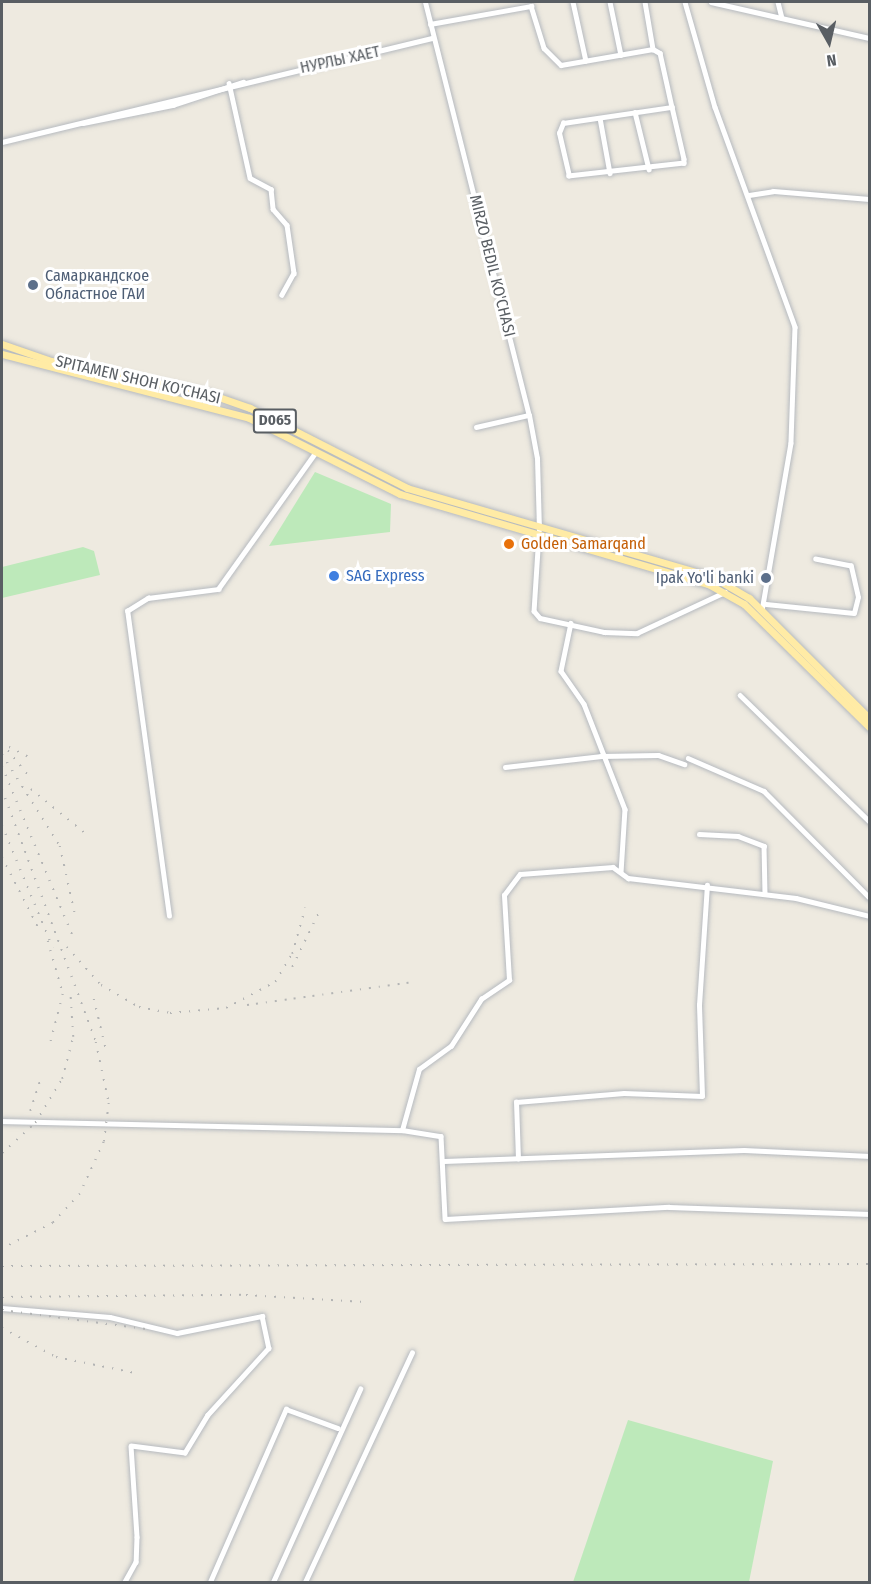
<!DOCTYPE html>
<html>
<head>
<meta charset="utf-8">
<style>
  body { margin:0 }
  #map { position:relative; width:871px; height:1584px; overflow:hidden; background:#eeeae0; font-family:"Fira Sans Condensed",sans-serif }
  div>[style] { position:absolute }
  .green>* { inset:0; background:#bde9ba }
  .roads { filter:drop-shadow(0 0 2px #b6babf) drop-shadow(0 0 2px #b6babf) }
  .minor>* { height:4.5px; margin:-2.25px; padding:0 2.25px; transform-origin:2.25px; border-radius:2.25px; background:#fff }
  .tertiary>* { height:5px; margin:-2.5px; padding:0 2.5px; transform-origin:2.5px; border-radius:2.5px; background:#fff }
  .primary>* { height:7px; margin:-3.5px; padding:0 3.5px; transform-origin:3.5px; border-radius:3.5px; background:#ffeba5 }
  .rail>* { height:1.5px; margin-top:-0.75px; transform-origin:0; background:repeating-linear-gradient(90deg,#b3b4b4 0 1.5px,transparent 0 9.5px) }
  .dots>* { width:16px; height:16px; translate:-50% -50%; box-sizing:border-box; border:3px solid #fff; border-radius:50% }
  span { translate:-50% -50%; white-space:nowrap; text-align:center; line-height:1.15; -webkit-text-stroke:6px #fff; paint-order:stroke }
  .shield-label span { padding:2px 4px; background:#fff; border:2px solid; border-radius:4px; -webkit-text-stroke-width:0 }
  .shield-label { font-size:15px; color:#595e63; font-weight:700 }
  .street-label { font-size:16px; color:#595e63 }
  .service-label { font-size:16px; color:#4e5e75 }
  .left { translate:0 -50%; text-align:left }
  .right { translate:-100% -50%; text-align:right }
  .food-label { font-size:16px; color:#c56008 }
  .shop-label { font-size:16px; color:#366cbe }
  .frame { position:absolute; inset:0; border:3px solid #595e63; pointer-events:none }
  .north { position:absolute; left:799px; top:12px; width:60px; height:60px; -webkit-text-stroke:4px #fff; paint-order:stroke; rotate:172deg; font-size:16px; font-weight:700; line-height:24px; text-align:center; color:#595e63 }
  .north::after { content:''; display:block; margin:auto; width:21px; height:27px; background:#595e63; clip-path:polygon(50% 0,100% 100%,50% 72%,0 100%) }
</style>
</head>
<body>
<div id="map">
  <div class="green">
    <div style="clip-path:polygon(315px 472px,391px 504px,390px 532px,269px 546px)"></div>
    <div style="clip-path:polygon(83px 547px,94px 551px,100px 575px,2px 598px,2px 567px)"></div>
    <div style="clip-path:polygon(628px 1420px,773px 1461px,749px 1582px,573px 1582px)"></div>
  </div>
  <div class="roads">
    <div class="minor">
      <div style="left:573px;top:2px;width:60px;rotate:77.6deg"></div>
      <div style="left:610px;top:2px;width:54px;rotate:78.3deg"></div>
      <div style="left:645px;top:2px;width:48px;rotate:80.3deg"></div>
      <div style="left:653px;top:49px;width:8px;rotate:30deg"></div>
      <div style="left:660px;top:53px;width:55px;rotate:77.5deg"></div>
      <div style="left:672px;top:107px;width:53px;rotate:77deg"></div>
      <div style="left:684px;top:159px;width:4px;rotate:90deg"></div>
      <div style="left:684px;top:163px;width:116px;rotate:173.6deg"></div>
      <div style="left:569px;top:176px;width:44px;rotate:-103.1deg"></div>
      <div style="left:559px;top:133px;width:11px;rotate:-68deg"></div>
      <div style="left:563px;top:123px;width:110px;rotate:-8.4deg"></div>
      <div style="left:685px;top:2px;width:109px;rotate:74.1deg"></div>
      <div style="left:715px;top:107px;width:234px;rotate:70deg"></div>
      <div style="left:795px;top:327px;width:116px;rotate:92deg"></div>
      <div style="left:791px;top:443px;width:170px;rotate:99.8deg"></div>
      <div style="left:711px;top:2px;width:163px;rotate:12.8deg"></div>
      <div style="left:778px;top:2px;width:16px;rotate:76deg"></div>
      <div style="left:430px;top:24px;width:103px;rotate:-10.1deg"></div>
      <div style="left:531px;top:6px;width:44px;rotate:72.8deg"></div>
      <div style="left:544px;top:48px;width:24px;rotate:45deg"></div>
      <div style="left:561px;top:65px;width:93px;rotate:-9.9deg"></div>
      <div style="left:229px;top:83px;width:97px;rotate:77.5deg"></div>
      <div style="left:250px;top:178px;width:24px;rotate:28deg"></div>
      <div style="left:271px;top:189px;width:20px;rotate:84deg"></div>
      <div style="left:273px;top:209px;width:21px;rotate:49deg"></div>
      <div style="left:287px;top:225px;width:49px;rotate:81.7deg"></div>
      <div style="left:294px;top:273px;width:25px;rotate:119deg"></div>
      <div style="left:635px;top:112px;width:59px;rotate:76.2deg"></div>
      <div style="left:600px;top:118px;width:56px;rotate:79.7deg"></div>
      <div style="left:83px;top:123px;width:92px;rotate:-11.3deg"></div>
      <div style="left:173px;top:105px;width:74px;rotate:-18.2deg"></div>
      <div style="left:2px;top:142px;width:443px;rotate:-13.6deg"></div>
      <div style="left:749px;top:195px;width:24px;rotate:-9deg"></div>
      <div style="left:773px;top:191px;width:97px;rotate:4.7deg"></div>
      <div style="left:476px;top:427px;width:54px;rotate:-12.8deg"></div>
      <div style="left:539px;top:534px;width:77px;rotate:93.7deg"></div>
      <div style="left:534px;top:611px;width:9px;rotate:49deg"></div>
      <div style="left:540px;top:618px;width:66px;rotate:12.3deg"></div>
      <div style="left:604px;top:632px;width:33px;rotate:2deg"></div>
      <div style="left:637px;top:633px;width:97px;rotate:-25deg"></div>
      <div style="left:766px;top:604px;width:88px;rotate:5.8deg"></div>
      <div style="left:854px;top:613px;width:16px;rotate:-76deg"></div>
      <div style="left:858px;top:597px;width:32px;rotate:-103deg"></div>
      <div style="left:851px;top:566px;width:36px;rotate:-169deg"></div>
      <div style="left:571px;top:623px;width:49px;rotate:101.8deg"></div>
      <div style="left:561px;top:671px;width:40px;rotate:55.1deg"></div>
      <div style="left:584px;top:704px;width:113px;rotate:68.7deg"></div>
      <div style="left:625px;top:809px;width:63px;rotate:93.6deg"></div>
      <div style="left:740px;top:695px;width:182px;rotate:44.3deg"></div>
      <div style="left:688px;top:758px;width:83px;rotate:23.5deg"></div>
      <div style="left:764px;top:791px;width:151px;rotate:45.3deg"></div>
      <div style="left:505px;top:767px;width:97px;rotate:-6.5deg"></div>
      <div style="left:601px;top:756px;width:57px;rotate:-1deg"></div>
      <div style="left:658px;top:755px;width:28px;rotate:19deg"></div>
      <div style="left:699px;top:834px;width:39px;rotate:3deg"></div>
      <div style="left:738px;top:836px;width:28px;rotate:21deg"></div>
      <div style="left:764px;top:846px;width:48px;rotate:88.8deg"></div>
      <div style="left:169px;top:916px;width:308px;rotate:-97.8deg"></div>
      <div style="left:127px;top:611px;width:25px;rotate:-32deg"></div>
      <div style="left:148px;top:598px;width:71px;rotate:-7.3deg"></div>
      <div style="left:218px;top:589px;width:167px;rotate:-54.5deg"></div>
      <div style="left:2px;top:1121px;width:400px;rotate:1.3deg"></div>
      <div style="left:402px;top:1130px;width:63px;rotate:-74.4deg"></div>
      <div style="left:419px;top:1069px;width:39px;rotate:-36deg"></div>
      <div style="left:451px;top:1046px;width:56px;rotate:-57.4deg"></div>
      <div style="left:481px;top:999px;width:34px;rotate:-34deg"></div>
      <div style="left:509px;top:980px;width:85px;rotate:-93.4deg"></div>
      <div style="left:504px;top:895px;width:26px;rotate:-53deg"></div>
      <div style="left:520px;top:874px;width:93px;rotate:-4.3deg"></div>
      <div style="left:613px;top:867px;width:19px;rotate:36deg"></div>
      <div style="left:628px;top:878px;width:169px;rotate:6.8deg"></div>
      <div style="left:796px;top:898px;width:76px;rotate:13.7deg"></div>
      <div style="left:402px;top:1130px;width:39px;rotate:9deg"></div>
      <div style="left:441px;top:1136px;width:83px;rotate:87.2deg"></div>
      <div style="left:445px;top:1219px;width:224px;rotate:-3.1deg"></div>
      <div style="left:669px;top:1207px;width:201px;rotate:2deg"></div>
      <div style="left:518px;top:1159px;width:57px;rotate:-92deg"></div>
      <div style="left:516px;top:1102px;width:108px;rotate:-4.8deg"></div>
      <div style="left:624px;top:1093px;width:78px;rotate:2.2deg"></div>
      <div style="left:702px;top:1096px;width:91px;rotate:-91.9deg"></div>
      <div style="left:699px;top:1005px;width:120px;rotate:-86.2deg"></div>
      <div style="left:444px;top:1161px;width:300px;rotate:-2.1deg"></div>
      <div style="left:744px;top:1150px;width:126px;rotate:2.7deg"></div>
      <div style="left:2px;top:1308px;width:108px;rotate:4.8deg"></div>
      <div style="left:110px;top:1317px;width:69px;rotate:13.4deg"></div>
      <div style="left:177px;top:1333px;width:87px;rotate:-11.3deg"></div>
      <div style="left:262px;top:1316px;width:33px;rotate:78deg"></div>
      <div style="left:269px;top:1348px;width:91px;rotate:132.3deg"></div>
      <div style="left:208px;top:1415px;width:44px;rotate:121.2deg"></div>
      <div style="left:185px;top:1453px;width:54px;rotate:-172.6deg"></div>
      <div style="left:131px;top:1446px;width:91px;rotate:86.2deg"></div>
      <div style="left:137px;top:1537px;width:25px;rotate:92deg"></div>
      <div style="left:136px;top:1562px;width:23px;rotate:119deg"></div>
      <div style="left:210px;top:1582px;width:189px;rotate:-66.3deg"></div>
      <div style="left:286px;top:1409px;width:55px;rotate:20.1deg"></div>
      <div style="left:273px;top:1582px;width:212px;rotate:-65.7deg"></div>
      <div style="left:305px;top:1582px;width:253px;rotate:-65deg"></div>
    </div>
    <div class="tertiary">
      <div style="left:425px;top:2px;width:426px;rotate:75.9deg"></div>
      <div style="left:529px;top:415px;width:44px;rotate:79.5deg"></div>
      <div style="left:537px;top:458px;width:72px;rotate:88.4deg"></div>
    </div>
    <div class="primary">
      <div style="left:2px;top:344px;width:52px;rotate:19.1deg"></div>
      <div style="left:51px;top:361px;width:162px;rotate:11.7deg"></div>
      <div style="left:210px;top:394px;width:42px;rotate:19.3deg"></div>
      <div style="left:250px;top:408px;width:176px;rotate:27deg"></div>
      <div style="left:407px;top:488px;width:319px;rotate:16.2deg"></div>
      <div style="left:713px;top:577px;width:42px;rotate:30.3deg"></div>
      <div style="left:749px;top:598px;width:171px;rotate:45deg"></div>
      <div style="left:2px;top:354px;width:255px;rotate:14.5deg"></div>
      <div style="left:249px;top:418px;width:169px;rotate:26.7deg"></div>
      <div style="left:400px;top:494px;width:321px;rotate:16.3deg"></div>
      <div style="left:708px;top:584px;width:41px;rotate:29.1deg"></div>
      <div style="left:744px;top:604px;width:177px;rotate:44.5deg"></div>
    </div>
  </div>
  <div class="rail">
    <div style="left:2px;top:743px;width:41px;rotate:50.9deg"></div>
    <div style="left:9px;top:747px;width:27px;rotate:27deg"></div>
    <div style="left:2px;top:754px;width:109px;rotate:57.8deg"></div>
    <div style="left:60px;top:846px;width:70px;rotate:77.6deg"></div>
    <div style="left:2px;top:766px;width:187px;rotate:67.4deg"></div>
    <div style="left:2px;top:789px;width:270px;rotate:69.6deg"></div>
    <div style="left:96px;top:1042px;width:62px;rotate:78deg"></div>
    <div style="left:109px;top:1103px;width:39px;rotate:97deg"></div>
    <div style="left:104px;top:1142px;width:57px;rotate:114.8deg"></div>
    <div style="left:80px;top:1194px;width:40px;rotate:133deg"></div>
    <div style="left:53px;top:1223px;width:57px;rotate:153deg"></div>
    <div style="left:31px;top:789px;width:70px;rotate:39.2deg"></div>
    <div style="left:2px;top:825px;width:133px;rotate:67.5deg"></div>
    <div style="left:2px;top:857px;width:79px;rotate:62.8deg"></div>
    <div style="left:48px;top:941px;width:55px;rotate:74.2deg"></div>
    <div style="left:63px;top:994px;width:53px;rotate:104.3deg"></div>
    <div style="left:67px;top:947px;width:51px;rotate:48.2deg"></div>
    <div style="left:101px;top:985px;width:44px;rotate:30.1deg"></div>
    <div style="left:139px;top:1007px;width:32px;rotate:11deg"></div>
    <div style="left:170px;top:1013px;width:56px;rotate:-5.1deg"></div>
    <div style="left:226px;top:1008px;width:55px;rotate:-28deg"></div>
    <div style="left:275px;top:982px;width:33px;rotate:-59deg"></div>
    <div style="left:292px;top:954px;width:48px;rotate:-74.2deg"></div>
    <div style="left:292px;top:967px;width:61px;rotate:-63.9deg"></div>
    <div style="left:94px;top:999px;width:51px;rotate:76.5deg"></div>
    <div style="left:247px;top:1005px;width:168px;rotate:-7.9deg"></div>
    <div style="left:30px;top:1111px;width:35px;rotate:-72deg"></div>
    <div style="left:2px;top:1153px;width:45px;rotate:-42.3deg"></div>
    <div style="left:35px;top:1123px;width:52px;rotate:-58.5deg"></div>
    <div style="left:62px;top:1079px;width:43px;rotate:-75.3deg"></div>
    <div style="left:73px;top:1037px;width:47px;rotate:-93.7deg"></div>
    <div style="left:2px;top:1266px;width:868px;rotate:-0.13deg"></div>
    <div style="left:2px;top:1297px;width:244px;rotate:-0.5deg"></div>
    <div style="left:246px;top:1295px;width:119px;rotate:3.4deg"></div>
    <div style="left:2px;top:1310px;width:145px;rotate:7.5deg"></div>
    <div style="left:2px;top:1328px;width:61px;rotate:28.2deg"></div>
    <div style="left:56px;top:1357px;width:81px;rotate:11.4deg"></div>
  </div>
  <div class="dots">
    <div style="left:33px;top:285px;background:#5c6f8a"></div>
    <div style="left:509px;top:544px;background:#e8710a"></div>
    <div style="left:334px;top:576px;background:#3f7fe0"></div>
    <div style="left:766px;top:578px;background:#5c6f8a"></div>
  </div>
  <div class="shield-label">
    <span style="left:275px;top:421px">D065</span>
  </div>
  <div class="street-label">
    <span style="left:340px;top:60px;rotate:-12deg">НУРЛЫ ХАЕТ</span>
    <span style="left:492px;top:266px;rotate:76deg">MIRZO BEDIL KO'CHASI</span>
    <span style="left:138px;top:380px;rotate:13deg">SPITAMEN SHOH KO'CHASI</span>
  </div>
  <div class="service-label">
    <span class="left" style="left:45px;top:285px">Самаркандское<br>Областное ГАИ</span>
    <span class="right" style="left:754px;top:578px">Ipak Yo'li banki</span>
  </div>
  <div class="food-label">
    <span class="left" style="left:521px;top:544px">Golden Samarqand</span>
  </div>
  <div class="shop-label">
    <span class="left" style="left:346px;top:576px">SAG Express</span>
  </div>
  <div class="frame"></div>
  <div class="north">N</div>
</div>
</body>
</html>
